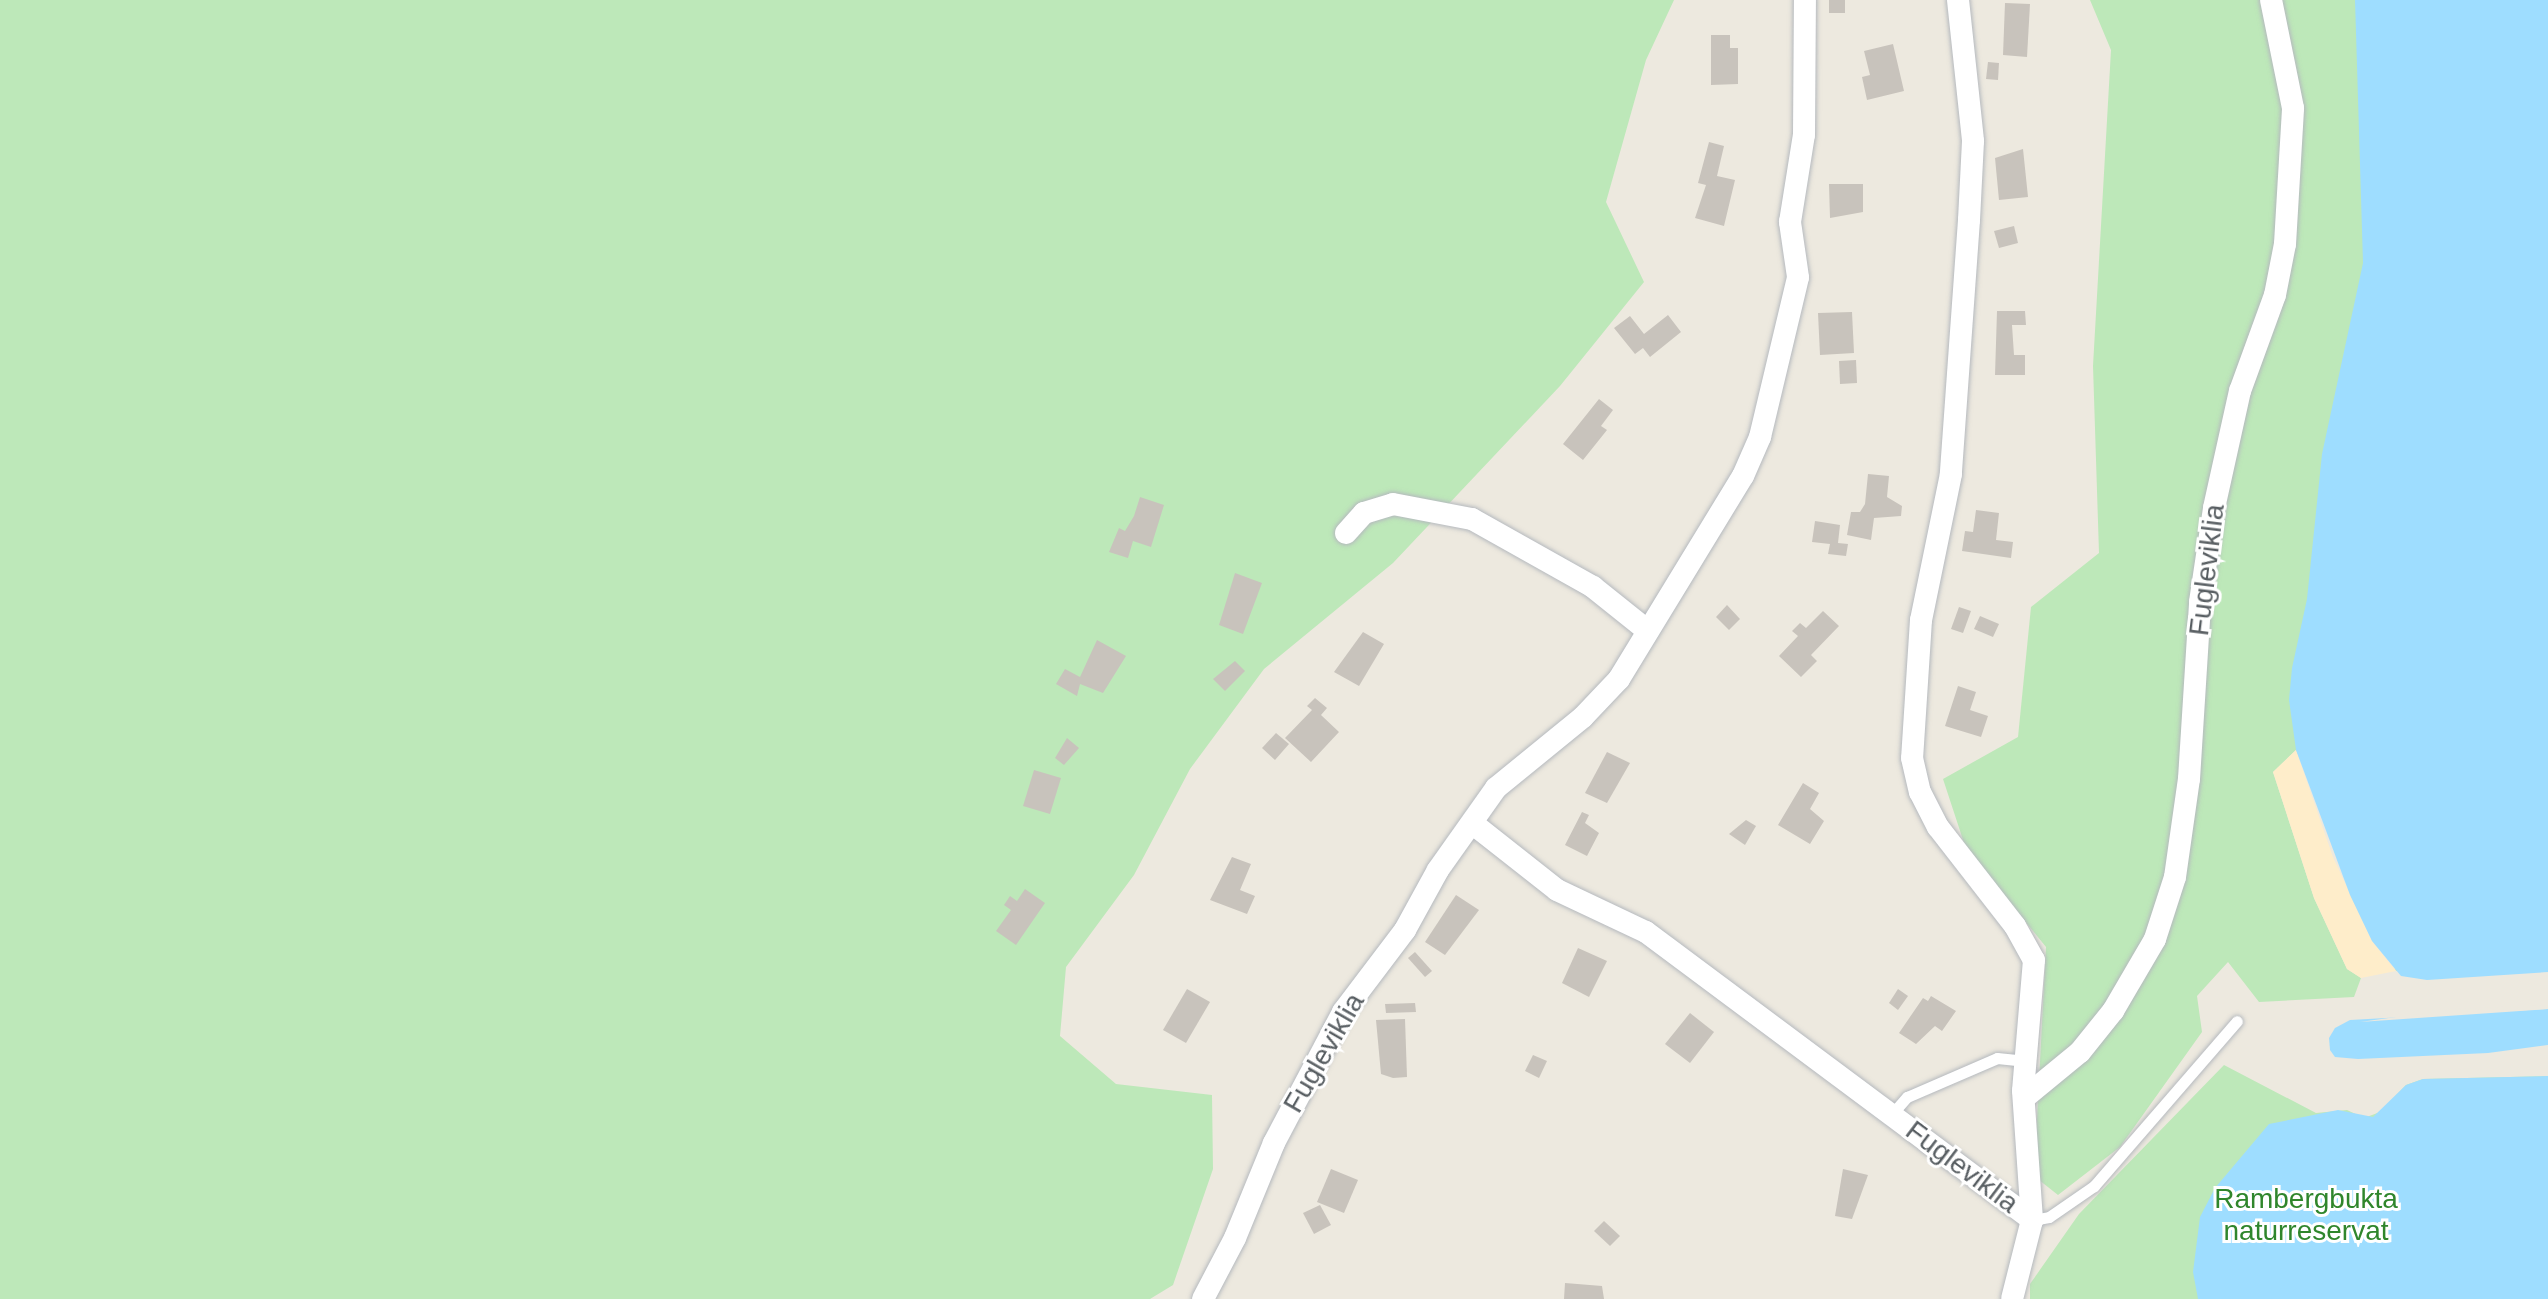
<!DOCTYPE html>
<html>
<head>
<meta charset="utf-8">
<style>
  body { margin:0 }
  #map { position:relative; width:2548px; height:1299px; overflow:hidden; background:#ede9df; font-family:Helvetica,sans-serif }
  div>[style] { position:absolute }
  .green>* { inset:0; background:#bde8b9 }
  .sand>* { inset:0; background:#feedca }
  .water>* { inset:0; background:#9eddff }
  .pier>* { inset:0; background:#ede9df }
  .building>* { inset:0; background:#c8c3bc }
  .roads { filter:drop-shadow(0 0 2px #b5b9be) drop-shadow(0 0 2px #b5b9be) }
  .lane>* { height:11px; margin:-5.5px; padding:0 5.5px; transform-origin:5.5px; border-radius:5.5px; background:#fff }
  .street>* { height:22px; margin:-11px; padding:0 11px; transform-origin:11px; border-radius:11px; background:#fff }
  span { translate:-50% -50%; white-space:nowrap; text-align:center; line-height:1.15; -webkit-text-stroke:6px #fff; paint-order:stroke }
  .street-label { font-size:28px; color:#585e62 }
  .park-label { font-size:28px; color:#2f862c }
</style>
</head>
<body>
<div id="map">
  <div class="green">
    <div style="clip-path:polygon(0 0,1674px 0,1646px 60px,1606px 202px,1644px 282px,1560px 386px,1393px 563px,1264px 669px,1190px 769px,1134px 875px,1066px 967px,1060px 1036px,1116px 1084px,1212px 1095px,1213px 1169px,1173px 1285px,1150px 1299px,0 1299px)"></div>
    <div style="clip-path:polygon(2090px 0,2548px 0,2548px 972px,2396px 971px,2296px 750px,2273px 772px,2314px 898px,2347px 969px,2361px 978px,2354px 997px,2259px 1002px,2228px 962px,2197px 996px,2202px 1032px,2120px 1147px,2058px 1195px,2034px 1176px,2046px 947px,1966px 849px,1943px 779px,2018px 737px,2031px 607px,2099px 553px,2093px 366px,2111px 50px)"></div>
    <div style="clip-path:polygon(2224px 1065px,2316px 1113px,2347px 1110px,2364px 1118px,2380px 1112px,2406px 1085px,2423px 1079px,2548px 1076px,2548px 1299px,2030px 1299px,2030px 1284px,2079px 1214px)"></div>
  </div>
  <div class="sand">
    <div style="clip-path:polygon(2296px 750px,2333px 857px,2372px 941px,2396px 971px,2361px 978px,2347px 969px,2314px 898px,2273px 772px)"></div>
  </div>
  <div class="water">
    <div style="clip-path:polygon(2355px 0,2548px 0,2548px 972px,2427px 980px,2401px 976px,2372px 941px,2350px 895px,2296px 750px,2289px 700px,2292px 668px,2307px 599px,2322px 454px,2363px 263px)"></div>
    <div style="clip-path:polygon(2548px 1009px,2548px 1045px,2488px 1053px,2358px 1059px,2335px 1057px,2330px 1050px,2329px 1038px,2335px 1028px,2350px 1020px)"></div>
    <div style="clip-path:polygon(2548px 1076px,2548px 1299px,2198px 1299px,2193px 1272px,2200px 1217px,2215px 1188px,2269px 1124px,2338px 1110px,2373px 1117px,2406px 1085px,2423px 1079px)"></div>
  </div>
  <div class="pier">
    <div style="clip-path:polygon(2548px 1005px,2548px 1009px,2360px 1022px,2453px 1009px)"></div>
  </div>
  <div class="building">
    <div style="clip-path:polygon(1829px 0,1845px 0,1845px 13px,1829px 13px)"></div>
    <div style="clip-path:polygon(2005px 3px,2030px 4px,2027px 57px,2003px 55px)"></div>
    <div style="clip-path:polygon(1711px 35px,1730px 35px,1730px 48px,1738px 48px,1738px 84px,1711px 85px)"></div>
    <div style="clip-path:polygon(1893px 44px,1904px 91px,1867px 100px,1862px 77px,1870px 75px,1864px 51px)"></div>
    <div style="clip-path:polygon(1988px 62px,1999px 63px,1998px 80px,1986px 79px)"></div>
    <div style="clip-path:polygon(1709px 142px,1724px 146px,1717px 176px,1735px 180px,1724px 226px,1695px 218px,1706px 185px,1698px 183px)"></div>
    <div style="clip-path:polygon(2023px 149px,2028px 197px,1999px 200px,1995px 158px)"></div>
    <div style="clip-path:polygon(1829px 184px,1863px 184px,1863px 212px,1830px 218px)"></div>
    <div style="clip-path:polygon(2014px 226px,2018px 243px,1999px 248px,1994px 231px)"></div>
    <div style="clip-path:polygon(1997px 311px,2025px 311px,2026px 325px,2012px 325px,2014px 355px,2025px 355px,2025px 375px,1995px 375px)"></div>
    <div style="clip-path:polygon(1852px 312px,1854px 353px,1820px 355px,1818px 313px)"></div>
    <div style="clip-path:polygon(1668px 315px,1681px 332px,1650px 357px,1643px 348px,1635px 354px,1614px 328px,1630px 316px,1644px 334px)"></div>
    <div style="clip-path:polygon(1856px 360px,1857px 383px,1840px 384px,1839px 361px)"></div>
    <div style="clip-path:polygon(1599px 399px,1613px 410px,1601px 426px,1607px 430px,1583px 460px,1563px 444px)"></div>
    <div style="clip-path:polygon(1868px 474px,1889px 476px,1887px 497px,1902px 506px,1901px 516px,1874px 518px,1871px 540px,1847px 535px,1851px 512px,1860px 512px,1865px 504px)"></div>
    <div style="clip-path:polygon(1140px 497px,1164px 505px,1151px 547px,1133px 541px,1128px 558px,1109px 552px,1119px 528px,1125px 531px,1134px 516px)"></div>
    <div style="clip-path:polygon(1976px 510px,1999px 513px,1996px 540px,2013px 542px,2011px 558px,1962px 551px,1965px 531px,1973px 532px)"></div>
    <div style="clip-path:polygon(1815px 521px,1840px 525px,1838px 543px,1848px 544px,1846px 556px,1828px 554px,1830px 544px,1812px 542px)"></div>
    <div style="clip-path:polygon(1235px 573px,1262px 583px,1243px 634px,1219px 625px)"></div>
    <div style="clip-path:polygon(1727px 605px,1740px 619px,1729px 630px,1716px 617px)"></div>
    <div style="clip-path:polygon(1959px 607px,1971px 611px,1963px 633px,1951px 629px)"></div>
    <div style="clip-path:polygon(1823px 611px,1839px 626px,1811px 655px,1817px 661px,1801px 677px,1779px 656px,1798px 636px,1792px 631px,1800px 623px,1806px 628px)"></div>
    <div style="clip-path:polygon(1980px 616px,1999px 624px,1993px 637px,1974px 629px)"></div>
    <div style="clip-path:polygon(1363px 632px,1384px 644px,1359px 686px,1334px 672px)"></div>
    <div style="clip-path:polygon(1097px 640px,1126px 656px,1103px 693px,1080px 684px,1077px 696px,1056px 684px,1065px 669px,1080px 677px)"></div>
    <div style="clip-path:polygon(1235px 661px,1245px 671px,1225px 691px,1213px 679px)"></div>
    <div style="clip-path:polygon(1958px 686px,1976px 692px,1970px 710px,1988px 716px,1981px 737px,1945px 726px)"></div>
    <div style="clip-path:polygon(1315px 698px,1327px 708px,1321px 715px,1339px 732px,1311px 762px,1285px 738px,1312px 710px,1307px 706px)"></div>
    <div style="clip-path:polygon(1276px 733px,1289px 744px,1275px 760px,1262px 748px)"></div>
    <div style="clip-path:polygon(1067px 738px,1079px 748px,1064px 765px,1055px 758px)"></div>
    <div style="clip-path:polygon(1607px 752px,1630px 763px,1607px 803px,1585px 793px)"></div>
    <div style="clip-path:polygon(1034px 770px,1061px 778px,1050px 814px,1023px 806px)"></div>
    <div style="clip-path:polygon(1803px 783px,1819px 793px,1810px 809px,1824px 821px,1810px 844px,1778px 825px)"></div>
    <div style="clip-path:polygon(1582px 812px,1589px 815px,1585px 823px,1599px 833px,1587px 856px,1565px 845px)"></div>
    <div style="clip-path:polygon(1746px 820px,1756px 826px,1745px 845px,1729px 834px)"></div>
    <div style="clip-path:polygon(1232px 857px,1251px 864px,1240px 890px,1255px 896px,1247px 914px,1210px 900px)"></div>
    <div style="clip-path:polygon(1025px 889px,1045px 903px,1016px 945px,996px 931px,1011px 910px,1004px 905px,1010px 896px,1017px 901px)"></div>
    <div style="clip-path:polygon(1456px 895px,1479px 910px,1445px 955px,1425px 942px)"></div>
    <div style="clip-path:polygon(1578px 948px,1607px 961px,1589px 997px,1562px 983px)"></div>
    <div style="clip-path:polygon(1415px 952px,1432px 971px,1425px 977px,1408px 958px)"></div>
    <div style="clip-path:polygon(1187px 989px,1210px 1002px,1186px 1043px,1163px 1030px)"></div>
    <div style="clip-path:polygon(1898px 989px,1908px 996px,1898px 1010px,1889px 1003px)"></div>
    <div style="clip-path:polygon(1931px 996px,1956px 1011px,1942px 1031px,1935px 1026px,1916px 1044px,1899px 1033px,1923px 998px,1928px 1001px)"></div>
    <div style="clip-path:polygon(1415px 1003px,1416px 1012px,1386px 1013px,1385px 1004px)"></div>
    <div style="clip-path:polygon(1690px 1013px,1714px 1032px,1690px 1063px,1665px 1044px)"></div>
    <div style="clip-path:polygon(1405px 1019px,1407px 1077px,1393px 1078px,1381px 1074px,1376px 1020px)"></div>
    <div style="clip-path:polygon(1533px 1055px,1547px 1061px,1539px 1078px,1525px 1071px)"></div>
    <div style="clip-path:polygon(1331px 1169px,1358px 1180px,1344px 1213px,1317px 1202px)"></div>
    <div style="clip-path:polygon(1843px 1169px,1868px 1175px,1852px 1219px,1835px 1216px)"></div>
    <div style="clip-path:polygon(1320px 1205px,1331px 1225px,1314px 1234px,1303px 1213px)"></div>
    <div style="clip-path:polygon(1604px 1221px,1620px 1236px,1610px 1246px,1594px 1231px)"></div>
    <div style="clip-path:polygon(1565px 1283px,1602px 1286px,1604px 1299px,1564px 1299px)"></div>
  </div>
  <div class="roads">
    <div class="lane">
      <div style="left:1892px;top:1114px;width:23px;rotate:-49deg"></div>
      <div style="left:1907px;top:1097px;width:98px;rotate:-23.4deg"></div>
      <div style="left:1997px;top:1058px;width:27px;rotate:6deg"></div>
      <div style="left:2032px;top:1220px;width:17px;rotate:-10deg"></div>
      <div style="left:2049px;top:1217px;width:55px;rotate:-34.6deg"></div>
      <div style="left:2094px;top:1186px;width:218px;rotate:-49.1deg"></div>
    </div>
    <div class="street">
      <div style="left:1958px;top:0;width:142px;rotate:83.9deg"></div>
      <div style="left:1973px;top:141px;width:79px;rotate:92.9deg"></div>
      <div style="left:1969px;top:220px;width:255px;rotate:94.1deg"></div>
      <div style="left:1951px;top:474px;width:149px;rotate:101.6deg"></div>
      <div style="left:1921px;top:620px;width:138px;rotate:93.7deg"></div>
      <div style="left:1912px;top:758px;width:35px;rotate:77deg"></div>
      <div style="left:1920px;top:792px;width:39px;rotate:63deg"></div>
      <div style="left:1938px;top:827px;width:125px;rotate:52.1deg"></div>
      <div style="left:2015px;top:926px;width:39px;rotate:61deg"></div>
      <div style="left:2034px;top:960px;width:131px;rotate:94.8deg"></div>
      <div style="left:2023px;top:1091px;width:129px;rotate:86deg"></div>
      <div style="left:2032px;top:1220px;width:81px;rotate:104.2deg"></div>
      <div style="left:1346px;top:533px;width:27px;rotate:-48deg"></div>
      <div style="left:1364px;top:513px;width:30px;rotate:-17deg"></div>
      <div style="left:1393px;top:504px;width:80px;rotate:10.8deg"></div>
      <div style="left:1472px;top:519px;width:139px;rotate:29.3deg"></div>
      <div style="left:1593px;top:587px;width:70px;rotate:38.7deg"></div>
      <div style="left:1472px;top:823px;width:108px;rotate:38.2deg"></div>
      <div style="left:1557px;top:890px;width:98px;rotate:25.3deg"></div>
      <div style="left:1646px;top:932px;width:482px;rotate:36.7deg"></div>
      <div style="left:2024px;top:1098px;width:72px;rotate:-39.4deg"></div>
      <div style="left:2080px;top:1052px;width:53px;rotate:-51.2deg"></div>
      <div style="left:2113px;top:1011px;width:83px;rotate:-59.7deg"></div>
      <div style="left:2155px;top:939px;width:65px;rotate:-72.1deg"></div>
      <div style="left:2175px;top:877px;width:99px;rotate:-81.9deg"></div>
      <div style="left:2189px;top:779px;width:177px;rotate:-86.4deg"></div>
      <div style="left:2200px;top:602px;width:95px;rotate:-81.5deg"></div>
      <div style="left:2214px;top:508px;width:120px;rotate:-77.5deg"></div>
      <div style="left:2240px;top:391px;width:102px;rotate:-70deg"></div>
      <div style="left:2275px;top:295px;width:52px;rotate:-78.9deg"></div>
      <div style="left:2285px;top:244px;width:136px;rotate:-86.6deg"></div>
      <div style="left:2293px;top:108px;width:110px;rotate:-101.5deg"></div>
      <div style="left:1203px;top:1299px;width:69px;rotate:-62.3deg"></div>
      <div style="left:1235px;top:1238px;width:103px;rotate:-67.7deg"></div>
      <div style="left:1274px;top:1143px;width:148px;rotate:-62.2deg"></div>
      <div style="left:1343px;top:1012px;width:103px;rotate:-52.9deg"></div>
      <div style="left:1405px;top:930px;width:68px;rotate:-61.2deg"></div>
      <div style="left:1438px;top:870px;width:100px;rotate:-54.7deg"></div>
      <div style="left:1496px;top:788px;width:112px;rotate:-39.2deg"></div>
      <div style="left:1583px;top:717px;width:52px;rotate:-46.5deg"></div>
      <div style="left:1619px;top:679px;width:238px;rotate:-58.6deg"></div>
      <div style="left:1743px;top:476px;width:43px;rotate:-66.4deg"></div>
      <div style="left:1760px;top:437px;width:164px;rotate:-76.6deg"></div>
      <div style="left:1798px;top:277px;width:56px;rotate:-98.3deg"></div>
      <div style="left:1790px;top:222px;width:88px;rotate:-80.9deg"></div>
      <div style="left:1804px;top:135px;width:135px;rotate:-89.6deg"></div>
    </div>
  </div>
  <div class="street-label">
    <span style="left:2207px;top:570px;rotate:-83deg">Fugleviklia</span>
    <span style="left:1324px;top:1053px;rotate:-60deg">Fugleviklia</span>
    <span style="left:1962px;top:1167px;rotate:37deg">Fugleviklia</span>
  </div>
  <div class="park-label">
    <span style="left:2306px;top:1215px">Rambergbukta<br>naturreservat</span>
  </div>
</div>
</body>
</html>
